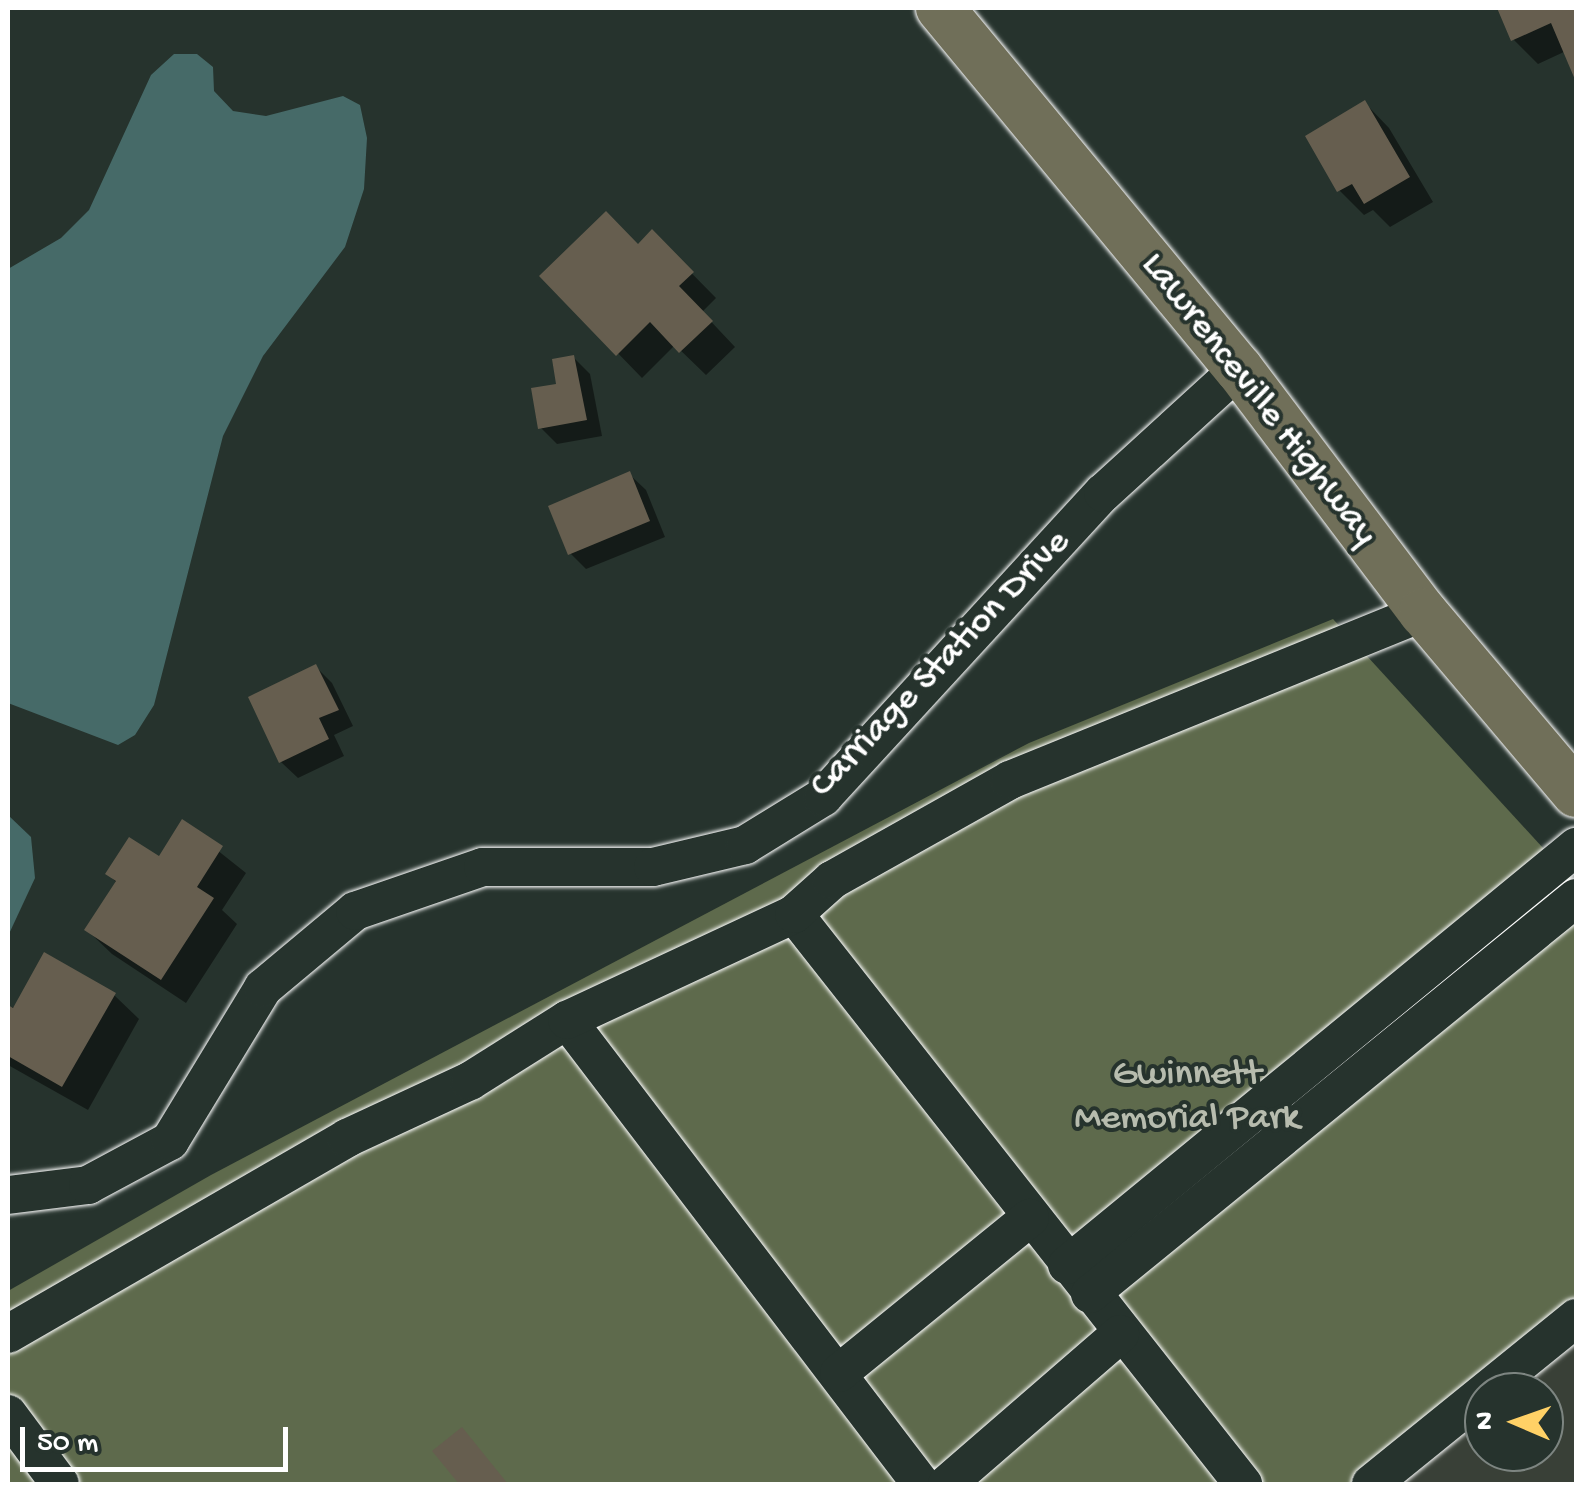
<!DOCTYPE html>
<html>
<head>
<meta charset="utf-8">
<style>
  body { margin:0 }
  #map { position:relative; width:1584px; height:1492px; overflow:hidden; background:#26332d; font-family:"Gochi Hand",sans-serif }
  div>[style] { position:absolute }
  .built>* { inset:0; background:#394037 }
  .green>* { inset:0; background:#5e6a4c }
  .water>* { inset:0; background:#466a68 }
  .shadow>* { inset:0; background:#0007 }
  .building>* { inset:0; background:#665e4f }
  .roads { filter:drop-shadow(0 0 2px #fff) drop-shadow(0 0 2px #fff) }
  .minor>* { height:38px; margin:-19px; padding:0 19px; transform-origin:19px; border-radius:19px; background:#26332d }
  .major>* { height:48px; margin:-24px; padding:0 24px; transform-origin:24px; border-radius:24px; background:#706f59 }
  span { translate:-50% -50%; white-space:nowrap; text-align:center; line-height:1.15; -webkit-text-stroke:8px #26332d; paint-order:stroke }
  .street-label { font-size:38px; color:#fff }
  .park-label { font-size:38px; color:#b7bcae }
  .frame { position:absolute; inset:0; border:10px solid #fff; pointer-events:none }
  .north { position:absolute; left:1464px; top:1372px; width:100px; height:100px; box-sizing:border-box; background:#26332d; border:2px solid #7d8581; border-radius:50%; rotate:272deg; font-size:28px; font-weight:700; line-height:40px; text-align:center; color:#fff }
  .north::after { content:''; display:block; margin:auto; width:35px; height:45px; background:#ffd166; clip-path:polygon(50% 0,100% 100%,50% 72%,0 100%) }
  .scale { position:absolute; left:20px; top:1427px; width:268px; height:45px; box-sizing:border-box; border:5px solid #fff; border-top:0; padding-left:12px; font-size:30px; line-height:35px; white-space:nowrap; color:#fff; -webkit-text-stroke:8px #26332d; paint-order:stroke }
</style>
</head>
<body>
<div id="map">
  <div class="built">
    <div style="clip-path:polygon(1576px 1334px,1576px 1484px,1393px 1484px,1484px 1410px,1484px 1452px,1544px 1452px,1544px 1392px,1506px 1392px)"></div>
  </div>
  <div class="green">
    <div style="clip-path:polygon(1333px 619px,1576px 884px,1576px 1334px,1393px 1484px,8px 1484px,8px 1291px,211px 1175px,1029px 743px)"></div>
  </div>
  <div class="water">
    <div style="clip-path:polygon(174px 54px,197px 54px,213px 67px,214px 91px,233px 111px,266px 116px,343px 96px,360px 105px,367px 138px,364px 189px,345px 247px,263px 356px,223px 436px,154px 705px,135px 735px,118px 745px,8px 703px,8px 269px,61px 238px,89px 210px,151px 75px)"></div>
    <div style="clip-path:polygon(8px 815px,31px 837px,35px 878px,8px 936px)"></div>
  </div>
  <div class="shadow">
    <div style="clip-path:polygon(1500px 8px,1576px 8px,1576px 76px,1566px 51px,1538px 64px,1513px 39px)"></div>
    <div style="clip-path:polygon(1365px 103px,1389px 128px,1433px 202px,1390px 227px,1373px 210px,1364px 215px,1339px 190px)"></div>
    <div style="clip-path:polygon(652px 233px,716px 298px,702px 312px,735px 347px,706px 375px,675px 345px,642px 378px,543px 276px,638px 247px)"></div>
    <div style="clip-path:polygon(574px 358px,590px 374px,602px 436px,557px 444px,541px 428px)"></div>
    <div style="clip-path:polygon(629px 474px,646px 490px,665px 537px,586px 569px,570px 553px)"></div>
    <div style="clip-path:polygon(316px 667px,332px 683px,353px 726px,334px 735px,344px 756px,298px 778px,281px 762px)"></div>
    <div style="clip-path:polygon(183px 823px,246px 873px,222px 910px,237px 924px,186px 1003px,112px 954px,87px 930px,117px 883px,108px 874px,159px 860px)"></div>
    <div style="clip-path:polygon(114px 995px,139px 1019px,88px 1110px,8px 1065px,8px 1008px)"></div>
  </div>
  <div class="building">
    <div style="clip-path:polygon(1497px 8px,1576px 8px,1576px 82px,1551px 23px,1511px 41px)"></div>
    <div style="clip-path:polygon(1365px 100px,1410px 177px,1364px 204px,1352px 184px,1337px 192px,1305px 136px)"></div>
    <div style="clip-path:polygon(606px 211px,638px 244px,652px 229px,694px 272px,679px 286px,713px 321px,679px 353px,650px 322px,616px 356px,539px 276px)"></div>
    <div style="clip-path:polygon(574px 355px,587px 420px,538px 429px,531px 388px,556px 384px,552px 359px)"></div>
    <div style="clip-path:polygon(630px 471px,650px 521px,568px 555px,548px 506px)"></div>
    <div style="clip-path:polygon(316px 664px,339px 710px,319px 718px,329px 739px,279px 763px,248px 697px)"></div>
    <div style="clip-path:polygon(182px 819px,223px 846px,197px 887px,214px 898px,161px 980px,84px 930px,116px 881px,105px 874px,129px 837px,159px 856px)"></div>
    <div style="clip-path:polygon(44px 952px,116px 993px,62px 1087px,8px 1056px,8px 1005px,13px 1008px)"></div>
    <div style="clip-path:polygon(462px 1427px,508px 1484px,459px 1484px,432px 1451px)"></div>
  </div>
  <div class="roads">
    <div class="minor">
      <div style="left:794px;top:914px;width:726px;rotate:51.77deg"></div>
      <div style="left:567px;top:1020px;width:584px;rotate:52.66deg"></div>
      <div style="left:8px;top:1195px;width:81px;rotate:-7.1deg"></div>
      <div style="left:88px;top:1185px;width:93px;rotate:-28.2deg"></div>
      <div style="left:170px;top:1141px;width:179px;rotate:-58.7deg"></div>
      <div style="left:263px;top:988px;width:120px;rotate:-39.9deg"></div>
      <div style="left:355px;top:911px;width:135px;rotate:-19deg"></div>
      <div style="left:483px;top:867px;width:170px"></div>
      <div style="left:653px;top:867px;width:95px;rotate:-13.4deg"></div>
      <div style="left:745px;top:845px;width:92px;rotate:-31.6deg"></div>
      <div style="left:823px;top:797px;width:413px;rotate:-47.4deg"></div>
      <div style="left:1103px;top:493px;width:184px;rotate:-42.4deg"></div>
      <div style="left:1067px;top:1265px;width:659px;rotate:-39.39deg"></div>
      <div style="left:1090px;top:1294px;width:627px;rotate:-39.17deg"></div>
      <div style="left:8px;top:1334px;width:392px;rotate:-30deg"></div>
      <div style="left:347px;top:1138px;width:136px;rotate:-24.9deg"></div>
      <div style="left:470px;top:1081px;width:115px;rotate:-32.2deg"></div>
      <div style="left:567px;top:1020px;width:251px;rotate:-25deg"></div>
      <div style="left:794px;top:914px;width:51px;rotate:-41.8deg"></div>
      <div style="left:832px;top:880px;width:204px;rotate:-29.3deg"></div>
      <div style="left:1010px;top:780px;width:446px;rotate:-22.1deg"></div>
      <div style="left:839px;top:1373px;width:246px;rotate:-39.1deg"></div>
      <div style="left:8px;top:1414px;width:87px;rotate:53.4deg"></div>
      <div style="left:947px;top:1484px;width:229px;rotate:-40.9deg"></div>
      <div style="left:1371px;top:1484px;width:264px;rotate:-39deg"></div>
    </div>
    <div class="major">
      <div style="left:940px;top:8px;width:469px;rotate:50.4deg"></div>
      <div style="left:1239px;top:369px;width:305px;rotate:52.9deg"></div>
      <div style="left:1423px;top:612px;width:237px;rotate:49.8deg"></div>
    </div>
  </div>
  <div class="street-label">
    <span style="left:1258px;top:400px;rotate:52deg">Lawrenceville Highway</span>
    <span style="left:941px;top:665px;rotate:-46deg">Carriage Station Drive</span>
  </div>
  <div class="park-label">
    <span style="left:1187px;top:1098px">Gwinnett<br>Memorial Park</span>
  </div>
  <div class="frame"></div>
  <div class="north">N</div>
  <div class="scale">50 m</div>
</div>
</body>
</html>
